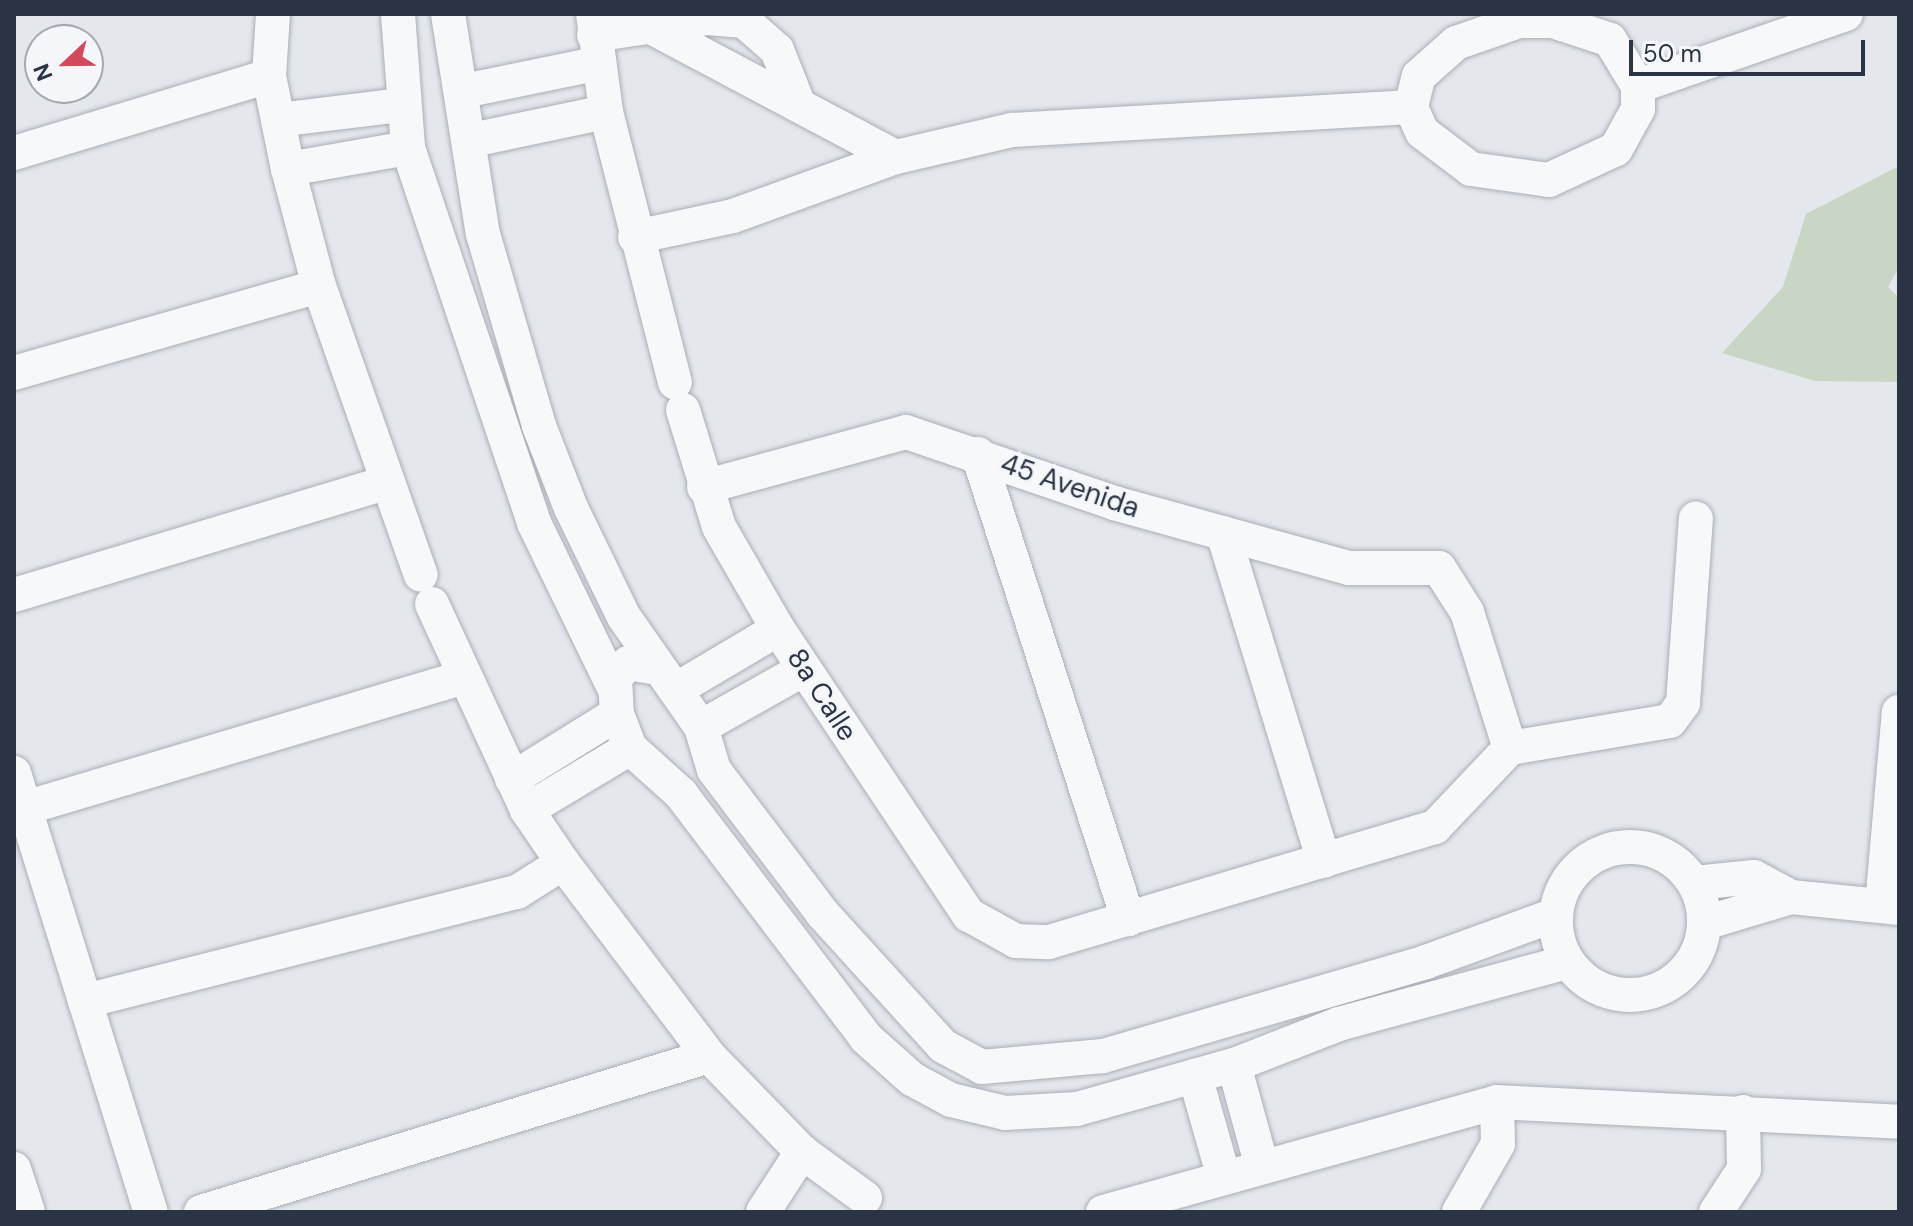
<!DOCTYPE html>
<html>
<head>
<meta charset="utf-8">
<style>
  body { margin:0 }
  #map { position:relative; width:1913px; height:1226px; overflow:hidden; background:#e4e7ec; font-family:"DM Sans",sans-serif }
  div>[style] { position:absolute }
  .green>* { inset:0; background:#c9d6c5 }
  .roads { filter:drop-shadow(0 0 2px #a9aeb7) drop-shadow(0 0 2px #a9aeb7) }
  .minor>* { height:34px; margin:-17px; padding:0 17px; transform-origin:17px; border-radius:17px; background:#f7f8fa }
  .minor>.ring { margin:-17px; padding:0; box-sizing:content-box; background:none; border:34px solid #f7f8fa; border-radius:50% }
  span { translate:-50% -50%; white-space:nowrap; text-align:center; line-height:1.15; -webkit-text-stroke:6px #f4f6f9; paint-order:stroke }
  .street-label { font-size:28px; color:#2b3445 }
  .frame { position:absolute; inset:0; border:16px solid #2b3445; pointer-events:none }
  .north { position:absolute; left:24px; top:24px; width:80px; height:80px; box-sizing:border-box; background:#f4f6f9; border:2px solid #a4a8b1; border-radius:50%; rotate:248deg; font-size:22px; font-weight:700; line-height:32px; text-align:center; color:#2b3445 }
  .north::after { content:''; display:block; margin:auto; width:28px; height:36px; background:#d1495b; clip-path:polygon(50% 0,100% 100%,50% 72%,0 100%) }
  .scale { position:absolute; left:1629px; top:40px; width:236px; height:36px; box-sizing:border-box; border:4px solid #2b3445; border-top:0; padding-left:10px; font-size:24px; line-height:28px; white-space:nowrap; color:#2b3445; -webkit-text-stroke:6px #f4f6f9; paint-order:stroke }
</style>
</head>
<body>
<div id="map">
  <div class="green">
    <div style="clip-path:polygon(1899px 166px,1899px 267px,1888px 287px,1899px 298px,1899px 382px,1815px 381px,1722px 353px,1783px 287px,1806px 214px)"></div>
  </div>
  <div class="roads">
    <div class="minor">
      <div style="left:273px;top:14px;width:62px;rotate:93.7deg"></div>
      <div style="left:269px;top:76px;width:95px;rotate:78.5deg"></div>
      <div style="left:288px;top:169px;width:121px;rotate:75.2deg"></div>
      <div style="left:319px;top:286px;width:306px;rotate:70.6deg"></div>
      <div style="left:398px;top:14px;width:134px;rotate:85.7deg"></div>
      <div style="left:408px;top:148px;width:396px;rotate:71.4deg"></div>
      <div style="left:534px;top:523px;width:183px;rotate:64.1deg"></div>
      <div style="left:448px;top:14px;width:223px;rotate:81deg"></div>
      <div style="left:483px;top:234px;width:200px;rotate:73.7deg"></div>
      <div style="left:539px;top:426px;width:88px;rotate:68.7deg"></div>
      <div style="left:571px;top:508px;width:121px;rotate:64.1deg"></div>
      <div style="left:624px;top:617px;width:134px;rotate:55deg"></div>
      <div style="left:701px;top:727px;width:45px;rotate:73.2deg"></div>
      <div style="left:714px;top:770px;width:179px;rotate:52.9deg"></div>
      <div style="left:822px;top:913px;width:180px;rotate:47.7deg"></div>
      <div style="left:943px;top:1046px;width:44px;rotate:28.3deg"></div>
      <div style="left:982px;top:1067px;width:121px;rotate:-5.2deg"></div>
      <div style="left:1103px;top:1056px;width:336px;rotate:-16.2deg"></div>
      <div style="left:1426px;top:962px;width:137px;rotate:-20deg"></div>
      <div style="left:593px;top:14px;width:99px;rotate:82.4deg"></div>
      <div style="left:606px;top:112px;width:279px;rotate:75.7deg"></div>
      <div style="left:1519px;top:21px;width:34px"></div>
      <div style="left:1553px;top:21px;width:60px;rotate:18.4deg"></div>
      <div style="left:1610px;top:40px;width:54px;rotate:58.7deg"></div>
      <div style="left:1638px;top:86px;width:23px;rotate:90deg"></div>
      <div style="left:1638px;top:109px;width:46px;rotate:118.8deg"></div>
      <div style="left:1616px;top:149px;width:74px;rotate:155.2deg"></div>
      <div style="left:1549px;top:180px;width:79px;rotate:-172deg"></div>
      <div style="left:1471px;top:169px;width:61px;rotate:-142.9deg"></div>
      <div style="left:1422px;top:132px;width:27px;rotate:-114deg"></div>
      <div style="left:1411px;top:107px;width:32px;rotate:-76deg"></div>
      <div style="left:1419px;top:76px;width:50px;rotate:-41.7deg"></div>
      <div style="left:1456px;top:43px;width:67px;rotate:-19.2deg"></div>
      <div style="left:651px;top:27px;width:277px;rotate:28deg"></div>
      <div style="left:594px;top:35px;width:115px;rotate:-8.5deg"></div>
      <div style="left:708px;top:18px;width:36px;rotate:5deg"></div>
      <div style="left:744px;top:21px;width:44px;rotate:41.3deg"></div>
      <div style="left:777px;top:50px;width:57px;rotate:68.4deg"></div>
      <div style="left:1638px;top:86px;width:220px;rotate:-19.1deg"></div>
      <div style="left:464px;top:91px;width:135px;rotate:-11.6deg"></div>
      <div style="left:278px;top:120px;width:123px;rotate:-7deg"></div>
      <div style="left:472px;top:140px;width:137px;rotate:-11.8deg"></div>
      <div style="left:14px;top:153px;width:266px;rotate:-16.8deg"></div>
      <div style="left:288px;top:169px;width:122px;rotate:-9.9deg"></div>
      <div style="left:635px;top:237px;width:100px;rotate:-12.1deg"></div>
      <div style="left:733px;top:216px;width:173px;rotate:-19.9deg"></div>
      <div style="left:896px;top:157px;width:119px;rotate:-13.1deg"></div>
      <div style="left:1012px;top:130px;width:400px;rotate:-3.3deg"></div>
      <div style="left:14px;top:373px;width:317px;rotate:-15.9deg"></div>
      <div style="left:683px;top:410px;width:122px;rotate:72.9deg"></div>
      <div style="left:719px;top:527px;width:118px;rotate:60deg"></div>
      <div style="left:778px;top:629px;width:344px;rotate:56.3deg"></div>
      <div style="left:969px;top:915px;width:54px;rotate:29deg"></div>
      <div style="left:1016px;top:941px;width:33px;rotate:2deg"></div>
      <div style="left:1049px;top:942px;width:403px;rotate:-16.6deg"></div>
      <div style="left:1435px;top:827px;width:109px;rotate:-46.5deg"></div>
      <div style="left:1510px;top:748px;width:162px;rotate:-9.6deg"></div>
      <div style="left:1670px;top:721px;width:22px;rotate:-54deg"></div>
      <div style="left:1683px;top:703px;width:185px;rotate:-86deg"></div>
      <div style="left:978px;top:454px;width:489px;rotate:72.1deg"></div>
      <div style="left:704px;top:487px;width:209px;rotate:-15.2deg"></div>
      <div style="left:906px;top:432px;width:220px;rotate:18.8deg"></div>
      <div style="left:1114px;top:503px;width:244px;rotate:15.5deg"></div>
      <div style="left:1349px;top:568px;width:90px"></div>
      <div style="left:1439px;top:568px;width:52px;rotate:57.5deg"></div>
      <div style="left:1467px;top:612px;width:143px;rotate:72.5deg"></div>
      <div style="left:1223px;top:533px;width:343px;rotate:72.9deg"></div>
      <div style="left:14px;top:595px;width:388px;rotate:-16.8deg"></div>
      <div style="left:432px;top:604px;width:227px;rotate:65.2deg"></div>
      <div style="left:527px;top:810px;width:64px;rotate:55.8deg"></div>
      <div style="left:563px;top:863px;width:242px;rotate:52.9deg"></div>
      <div style="left:709px;top:1056px;width:134px;rotate:45.9deg"></div>
      <div style="left:802px;top:1152px;width:78px;rotate:36.1deg"></div>
      <div style="left:658px;top:668px;width:30px;rotate:-171deg"></div>
      <div style="left:628px;top:663px;width:20px;rotate:131deg"></div>
      <div style="left:615px;top:678px;width:36px;rotate:87deg"></div>
      <div style="left:617px;top:714px;width:36px;rotate:69deg"></div>
      <div style="left:630px;top:748px;width:69px;rotate:42deg"></div>
      <div style="left:681px;top:794px;width:306px;rotate:52.8deg"></div>
      <div style="left:866px;top:1038px;width:62px;rotate:41.7deg"></div>
      <div style="left:912px;top:1079px;width:44px;rotate:28.3deg"></div>
      <div style="left:951px;top:1100px;width:56px;rotate:13.5deg"></div>
      <div style="left:1005px;top:1113px;width:72px;rotate:-3.2deg"></div>
      <div style="left:1077px;top:1109px;width:163px;rotate:-15.7deg"></div>
      <div style="left:1234px;top:1065px;width:113px;rotate:-21.3deg"></div>
      <div style="left:1339px;top:1024px;width:236px;rotate:-15.2deg"></div>
      <div style="left:677px;top:689px;width:117px;rotate:-30.7deg"></div>
      <div style="left:701px;top:727px;width:118px;rotate:-29.4deg"></div>
      <div style="left:14px;top:773px;width:460px;rotate:72.7deg"></div>
      <div style="left:512px;top:779px;width:123px;rotate:-31.8deg"></div>
      <div style="left:25px;top:808px;width:455px;rotate:-16.6deg"></div>
      <div style="left:527px;top:810px;width:120px;rotate:-31deg"></div>
      <div class="ring" style="left:1556px;top:847px;width:114px;height:114px"></div>
      <div style="left:1695px;top:883px;width:59px;rotate:-5.8deg"></div>
      <div style="left:1754px;top:877px;width:42px;rotate:28.4deg"></div>
      <div style="left:1791px;top:897px;width:109px;rotate:5.8deg"></div>
      <div style="left:1882px;top:905px;width:194px;rotate:-85deg"></div>
      <div style="left:1705px;top:923px;width:90px;rotate:-16.8deg"></div>
      <div style="left:85px;top:1001px;width:446px;rotate:-14.2deg"></div>
      <div style="left:517px;top:892px;width:54px;rotate:-32.2deg"></div>
      <div style="left:1234px;top:1065px;width:106px;rotate:74.6deg"></div>
      <div style="left:1195px;top:1076px;width:106px;rotate:74.1deg"></div>
      <div style="left:14px;top:1169px;width:45px;rotate:72deg"></div>
      <div style="left:201px;top:1212px;width:531px;rotate:-17.07deg"></div>
      <div style="left:763px;top:1212px;width:72px;rotate:-57deg"></div>
      <div style="left:1103px;top:1212px;width:409px;rotate:-15.6deg"></div>
      <div style="left:1497px;top:1102px;width:402px;rotate:2.8deg"></div>
      <div style="left:1459px;top:1212px;width:78px;rotate:-60.2deg"></div>
      <div style="left:1498px;top:1144px;width:42px;rotate:-91.4deg"></div>
      <div style="left:1716px;top:1212px;width:51px;rotate:-56.9deg"></div>
      <div style="left:1744px;top:1169px;width:57px;rotate:-91deg"></div>
    </div>
  </div>
  <div class="street-label">
    <span style="left:1070px;top:486px;rotate:19deg">45 Avenida</span>
    <span style="left:822px;top:695px;rotate:57deg">8a Calle</span>
  </div>
  <div class="frame"></div>
  <div class="north">N</div>
  <div class="scale">50 m</div>
</div>
</body>
</html>
